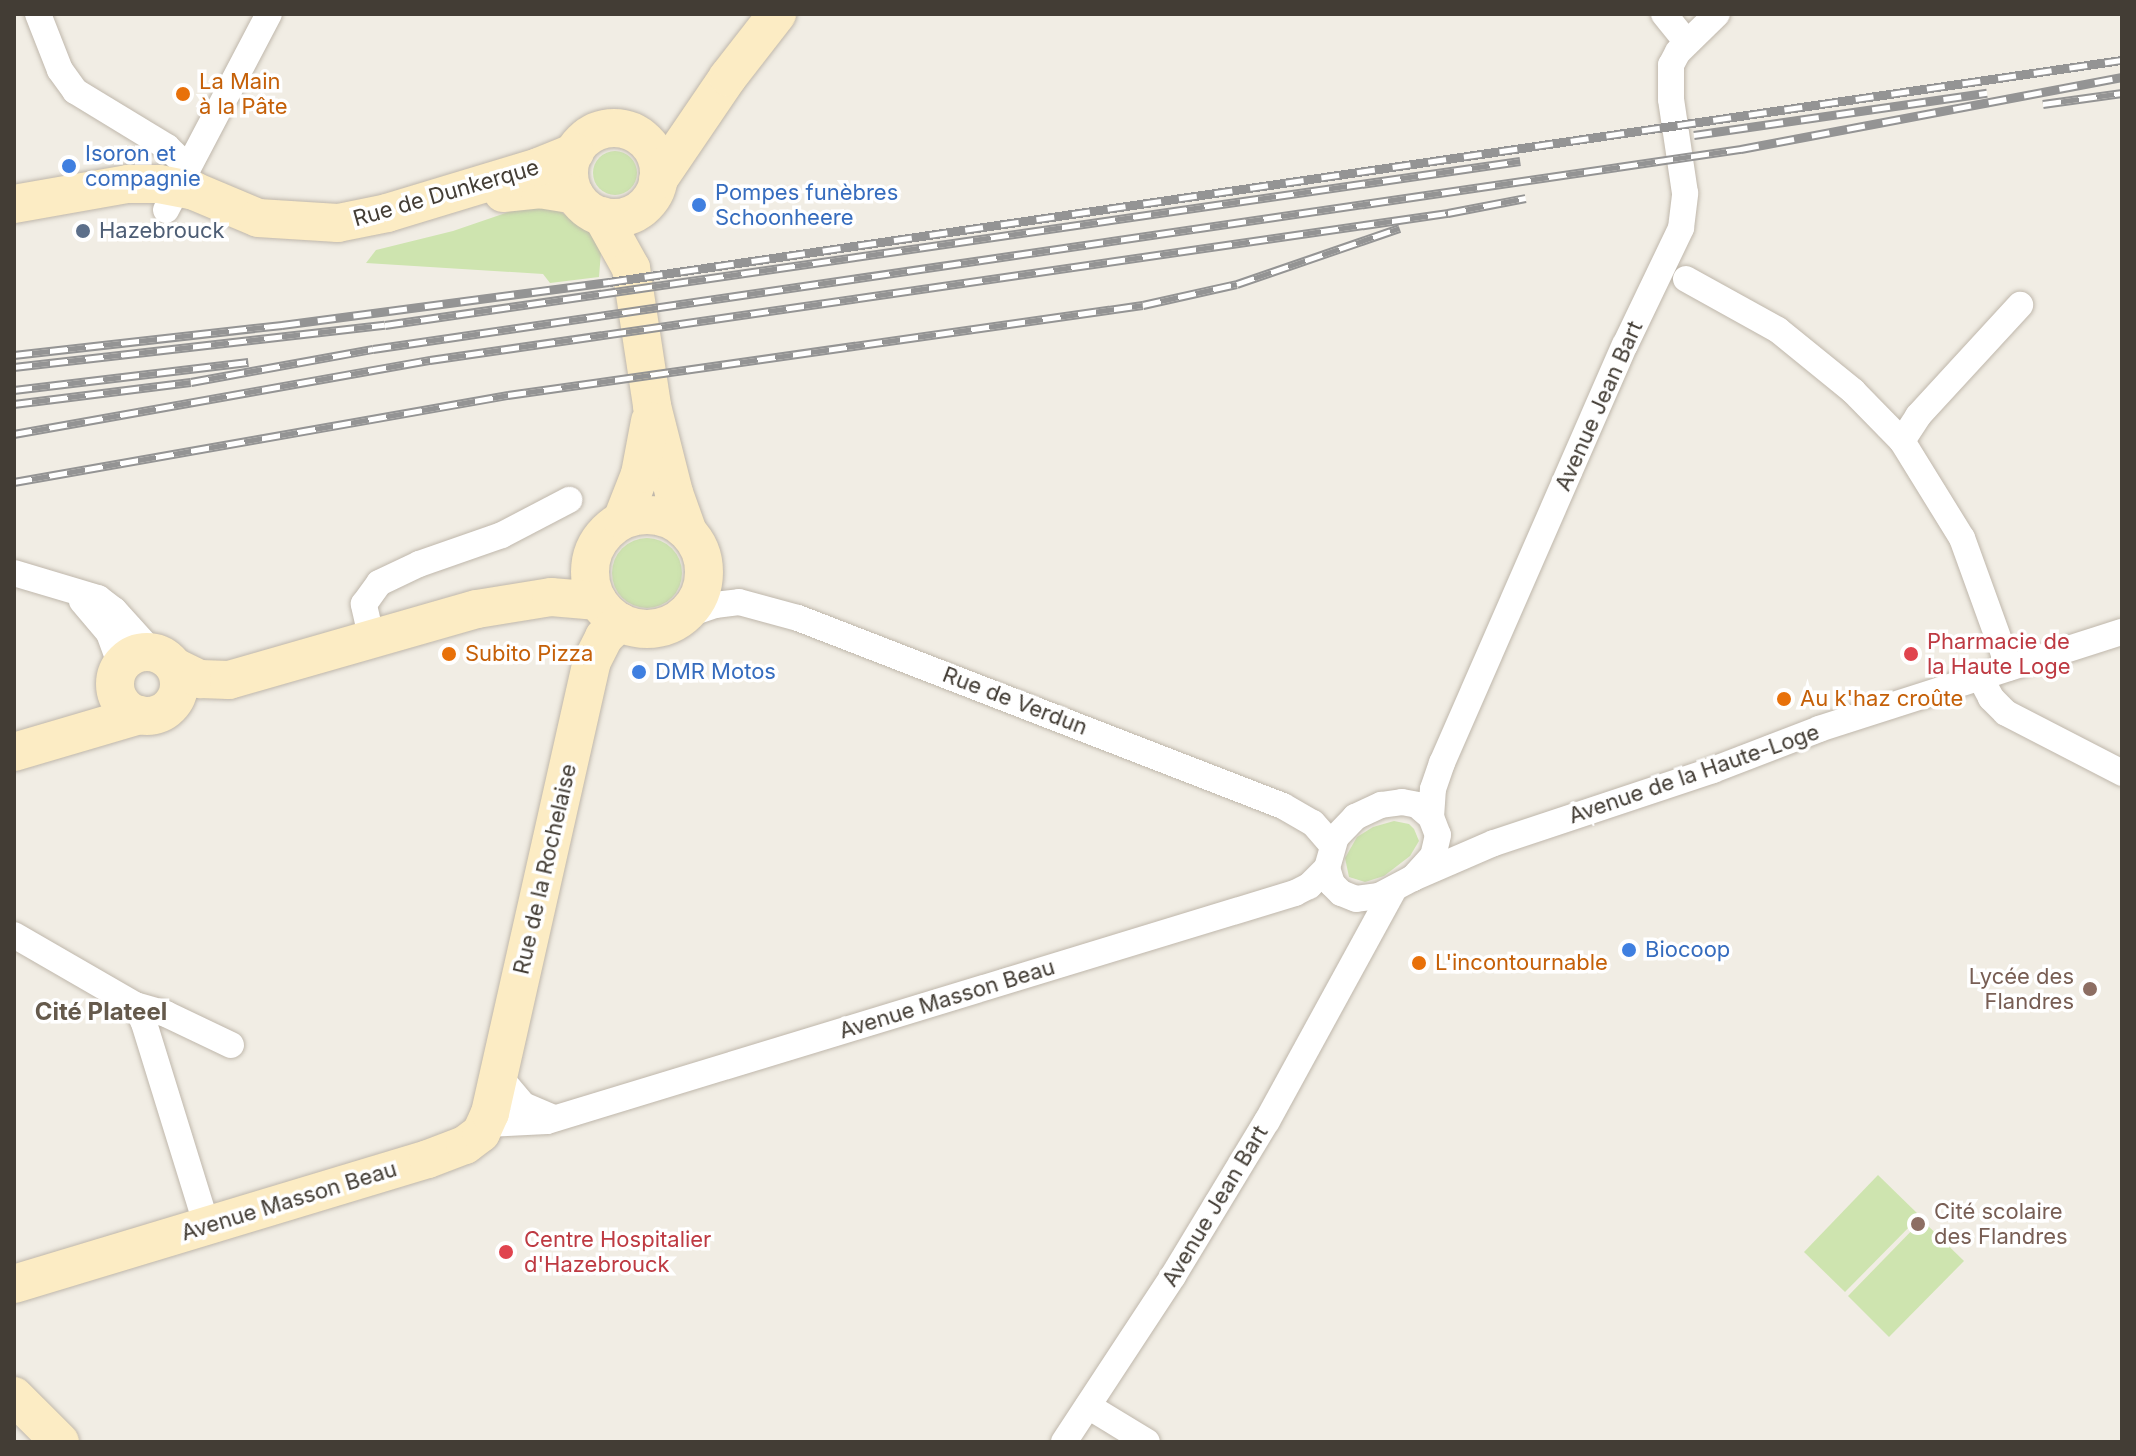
<!DOCTYPE html>
<html>
<head>
<meta charset="utf-8">
<style>
  body { margin:0 }
  #map { position:relative; width:2136px; height:1456px; overflow:hidden; background:#f1ede4; font-family:Inter,sans-serif }
  div>[style] { position:absolute }
  .green>* { inset:0; background:#cee4af }
  .round { border-radius:50% }
  .roads { filter:drop-shadow(0 0 2px #bfb7ab) drop-shadow(0 0 2px #bfb7ab) }
  .street>* { height:26px; margin:-13px; padding:0 13px; transform-origin:13px; border-radius:13px; background:#fff }
  .secondary>* { height:38px; margin:-19px; padding:0 19px; transform-origin:19px; border-radius:19px; background:#fcecc4 }
  .secondary>.ring { margin:-19px; padding:0; box-sizing:content-box; background:none; border:38px solid #fcecc4; border-radius:50% }
  .rail>* { height:9px; margin-top:-4.5px; transform-origin:0; background:repeating-linear-gradient(90deg,#fff 0 18px,#949494 0 36px); box-sizing:border-box; border-block:2px solid #949494 }
  .dots>* { width:22px; height:22px; translate:-50% -50%; box-sizing:border-box; border:4px solid #fff; border-radius:50% }
  span { translate:-50% -50%; white-space:nowrap; text-align:center; line-height:1.15; -webkit-text-stroke:7px #fff; paint-order:stroke }
  .food-label { font-size:22px; color:#c56008 }
  .left { translate:0 -50%; text-align:left }
  .shop-label { font-size:22px; color:#366cbe }
  .street-label { font-size:22px; color:#433d35 }
  .service-label { font-size:22px; color:#4e5e75 }
  .health-label { font-size:22px; color:#be3a42 }
  .education-label { font-size:22px; color:#785e54 }
  .right { translate:-100% -50%; text-align:right }
  .neighbourhood-label { font-size:24px; color:#655a4c; font-weight:700 }
  .frame { position:absolute; inset:0; border:16px solid #433d35; pointer-events:none }
</style>
</head>
<body>
<div id="map">
  <div class="green">
    <div class="round" style="left:593px;top:151px;width:44px;height:44px"></div>
    <div style="clip-path:polygon(541px 208px,558px 210px,590px 232px,601px 252px,599px 277px,550px 283px,543px 274px,366px 263px,376px 250px,453px 231px,517px 209px)"></div>
    <div class="round" style="left:612px;top:538px;width:70px;height:70px"></div>
    <div style="clip-path:polygon(1394px 821px,1409px 824px,1414px 829px,1419px 841px,1410px 856px,1384px 876px,1365px 882px,1349px 877px,1345px 858px,1357px 837px,1373px 827px)"></div>
    <div style="clip-path:polygon(1878px 1175px,1920px 1216px,1845px 1292px,1804px 1252px)"></div>
    <div style="clip-path:polygon(1922px 1220px,1964px 1261px,1889px 1337px,1848px 1296px)"></div>
  </div>
  <div class="roads">
    <div class="street">
      <div style="left:38px;top:14px;width:60px;rotate:68.6deg"></div>
      <div style="left:60px;top:70px;width:26px;rotate:54deg"></div>
      <div style="left:75px;top:91px;width:108px;rotate:31.3deg"></div>
      <div style="left:167px;top:147px;width:29px;rotate:44deg"></div>
      <div style="left:1664px;top:14px;width:36px;rotate:51deg"></div>
      <div style="left:166px;top:210px;width:221px;rotate:-62.3deg"></div>
      <div style="left:1686px;top:279px;width:105px;rotate:29deg"></div>
      <div style="left:1778px;top:330px;width:97px;rotate:39.1deg"></div>
      <div style="left:1853px;top:391px;width:70px;rotate:45.6deg"></div>
      <div style="left:1902px;top:441px;width:114px;rotate:58.3deg"></div>
      <div style="left:1962px;top:538px;width:138px;rotate:70.1deg"></div>
      <div style="left:1902px;top:441px;width:30px;rotate:-57deg"></div>
      <div style="left:1918px;top:416px;width:151px;rotate:-47.4deg"></div>
      <div style="left:14px;top:573px;width:88px;rotate:16.6deg"></div>
      <div style="left:98px;top:598px;width:20px;rotate:37deg"></div>
      <div style="left:114px;top:610px;width:57px;rotate:47.9deg"></div>
      <div style="left:82px;top:601px;width:42px;rotate:49.8deg"></div>
      <div style="left:109px;top:633px;width:35px;rotate:70deg"></div>
      <div style="left:683px;top:616px;width:34px;rotate:-19deg"></div>
      <div style="left:715px;top:605px;width:24px;rotate:-7deg"></div>
      <div style="left:739px;top:602px;width:61px;rotate:15.2deg"></div>
      <div style="left:798px;top:618px;width:520px;rotate:21.19deg"></div>
      <div style="left:1283px;top:806px;width:34px;rotate:30deg"></div>
      <div style="left:1313px;top:823px;width:29px;rotate:49deg"></div>
      <div style="left:372px;top:640px;width:37px;rotate:-103deg"></div>
      <div style="left:364px;top:604px;width:26px;rotate:-54deg"></div>
      <div style="left:379px;top:583px;width:44px;rotate:-25.4deg"></div>
      <div style="left:419px;top:564px;width:88px;rotate:-19.3deg"></div>
      <div style="left:502px;top:535px;width:76px;rotate:-27.6deg"></div>
      <div style="left:1980px;top:677px;width:24px;rotate:62deg"></div>
      <div style="left:1991px;top:698px;width:21px;rotate:45deg"></div>
      <div style="left:2006px;top:713px;width:131px;rotate:27.3deg"></div>
      <div style="left:1402px;top:802px;width:15px;rotate:11deg"></div>
      <div style="left:1417px;top:805px;width:18px;rotate:41deg"></div>
      <div style="left:1431px;top:817px;width:19px;rotate:69deg"></div>
      <div style="left:1438px;top:835px;width:22px;rotate:103deg"></div>
      <div style="left:1433px;top:856px;width:30px;rotate:132deg"></div>
      <div style="left:1413px;top:878px;width:38px;rotate:152deg"></div>
      <div style="left:1379px;top:896px;width:23px;rotate:173deg"></div>
      <div style="left:1356px;top:899px;width:16px;rotate:-158deg"></div>
      <div style="left:1341px;top:893px;width:13px;rotate:-135deg"></div>
      <div style="left:1332px;top:884px;width:17px;rotate:-107deg"></div>
      <div style="left:1327px;top:868px;width:32px;rotate:-74deg"></div>
      <div style="left:1336px;top:837px;width:28px;rotate:-46deg"></div>
      <div style="left:1355px;top:817px;width:29px;rotate:-25deg"></div>
      <div style="left:1381px;top:805px;width:21px;rotate:-8deg"></div>
      <div style="left:1431px;top:817px;width:28px;rotate:-86deg"></div>
      <div style="left:1433px;top:789px;width:28px;rotate:-71deg"></div>
      <div style="left:1442px;top:763px;width:456px;rotate:-66.4deg"></div>
      <div style="left:1625px;top:345px;width:130px;rotate:-64.4deg"></div>
      <div style="left:1681px;top:228px;width:35px;rotate:-83deg"></div>
      <div style="left:1685px;top:193px;width:95px;rotate:-98.5deg"></div>
      <div style="left:1671px;top:99px;width:34px;rotate:-90deg"></div>
      <div style="left:1671px;top:65px;width:15px;rotate:-62deg"></div>
      <div style="left:1678px;top:52px;width:54px;rotate:-44.3deg"></div>
      <div style="left:1413px;top:878px;width:88px;rotate:-23.4deg"></div>
      <div style="left:1494px;top:843px;width:231px;rotate:-18.4deg"></div>
      <div style="left:1713px;top:770px;width:114px;rotate:-21.1deg"></div>
      <div style="left:1819px;top:729px;width:318px;rotate:-17.8deg"></div>
      <div style="left:14px;top:935px;width:140px;rotate:30deg"></div>
      <div style="left:135px;top:1005px;width:20px;rotate:63deg"></div>
      <div style="left:144px;top:1023px;width:213px;rotate:72.8deg"></div>
      <div style="left:135px;top:1005px;width:32px;rotate:16deg"></div>
      <div style="left:166px;top:1014px;width:72px;rotate:25.5deg"></div>
      <div style="left:498px;top:1075px;width:39px;rotate:50deg"></div>
      <div style="left:523px;top:1105px;width:30px;rotate:23deg"></div>
      <div style="left:487px;top:1124px;width:60px;rotate:-2.9deg"></div>
      <div style="left:547px;top:1121px;width:782px;rotate:-16.95deg"></div>
      <div style="left:1295px;top:893px;width:16px;rotate:-27deg"></div>
      <div style="left:1309px;top:886px;width:25px;rotate:-45deg"></div>
      <div style="left:1088px;top:1406px;width:69px;rotate:31.4deg"></div>
      <div style="left:1064px;top:1442px;width:199px;rotate:-56.7deg"></div>
      <div style="left:1173px;top:1276px;width:181px;rotate:-58.8deg"></div>
      <div style="left:1267px;top:1121px;width:264px;rotate:-61.3deg"></div>
    </div>
    <div class="secondary">
      <div class="ring" style="left:569px;top:128px;width:52px;height:52px"></div>
      <div style="left:658px;top:180px;width:125px;rotate:-55.8deg"></div>
      <div style="left:728px;top:77px;width:80px;rotate:-52.1deg"></div>
      <div style="left:503px;top:193px;width:36px;rotate:-6deg"></div>
      <div style="left:539px;top:189px;width:36px;rotate:9deg"></div>
      <div style="left:14px;top:204px;width:116px;rotate:-10deg"></div>
      <div style="left:128px;top:184px;width:31px"></div>
      <div style="left:159px;top:184px;width:36px;rotate:11deg"></div>
      <div style="left:194px;top:191px;width:69px;rotate:22.9deg"></div>
      <div style="left:258px;top:218px;width:80px;rotate:3.6deg"></div>
      <div style="left:338px;top:223px;width:50px;rotate:-11.5deg"></div>
      <div style="left:387px;top:213px;width:158px;rotate:-16.9deg"></div>
      <div style="left:538px;top:167px;width:40px;rotate:-22deg"></div>
      <div style="left:602px;top:216px;width:60px;rotate:60.9deg"></div>
      <div style="left:631px;top:268px;width:140px;rotate:81.3deg"></div>
      <div style="left:652px;top:406px;width:90px;rotate:75.8deg"></div>
      <div style="left:674px;top:493px;width:41px;rotate:70.3deg"></div>
      <div class="ring" style="left:590px;top:515px;width:76px;height:76px"></div>
      <div style="left:622px;top:520px;width:49px;rotate:-68.6deg"></div>
      <div style="left:640px;top:474px;width:54px;rotate:-79.3deg"></div>
      <div class="ring" style="left:115px;top:652px;width:26px;height:26px"></div>
      <div style="left:175px;top:667px;width:28px;rotate:26deg"></div>
      <div style="left:200px;top:679px;width:29px;rotate:2deg"></div>
      <div style="left:229px;top:680px;width:258px;rotate:-16deg"></div>
      <div style="left:477px;top:609px;width:75px;rotate:-9.2deg"></div>
      <div style="left:551px;top:597px;width:47px;rotate:4.9deg"></div>
      <div style="left:14px;top:752px;width:131px;rotate:-16.4deg"></div>
      <div style="left:14px;top:1284px;width:432px;rotate:-16.8deg"></div>
      <div style="left:428px;top:1159px;width:40px;rotate:-21deg"></div>
      <div style="left:465px;top:1145px;width:20px;rotate:-37deg"></div>
      <div style="left:481px;top:1133px;width:22px;rotate:-66deg"></div>
      <div style="left:490px;top:1113px;width:463px;rotate:-77.3deg"></div>
      <div style="left:592px;top:661px;width:27px;rotate:-63deg"></div>
      <div style="left:604px;top:637px;width:22px;rotate:-43deg"></div>
      <div style="left:14px;top:1396px;width:65px;rotate:45deg"></div>
    </div>
  </div>
  <div class="rail">
    <div style="left:2043px;top:104px;width:80px;rotate:-7.9deg"></div>
    <div style="left:1694px;top:135px;width:296px;rotate:-8.2deg"></div>
    <div style="left:14px;top:355px;width:270px;rotate:-6.4deg"></div>
    <div style="left:282px;top:325px;width:330px;rotate:-7.5deg"></div>
    <div style="left:609px;top:282px;width:1529px;rotate:-8.35deg"></div>
    <div style="left:14px;top:367px;width:373px;rotate:-6.5deg"></div>
    <div style="left:385px;top:325px;width:1147px;rotate:-8.22deg"></div>
    <div style="left:14px;top:390px;width:236px;rotate:-6.8deg"></div>
    <div style="left:14px;top:404px;width:178px;rotate:-7.1deg"></div>
    <div style="left:191px;top:382px;width:185px;rotate:-10.3deg"></div>
    <div style="left:373px;top:349px;width:1383px;rotate:-8.32deg"></div>
    <div style="left:1741px;top:149px;width:388px;rotate:-10.7deg"></div>
    <div style="left:14px;top:434px;width:423px;rotate:-10.1deg"></div>
    <div style="left:430px;top:360px;width:1029px;rotate:-8.22deg"></div>
    <div style="left:1448px;top:213px;width:79px;rotate:-10.9deg"></div>
    <div style="left:14px;top:482px;width:502px;rotate:-9.99deg"></div>
    <div style="left:508px;top:395px;width:641px;rotate:-8.07deg"></div>
    <div style="left:1143px;top:305px;width:96px;rotate:-12.6deg"></div>
    <div style="left:1237px;top:284px;width:172px;rotate:-19deg"></div>
  </div>
  <div class="dots">
    <div style="left:183px;top:94px;background:#e8710a"></div>
    <div style="left:69px;top:166px;background:#3f7fe0"></div>
    <div style="left:699px;top:205px;background:#3f7fe0"></div>
    <div style="left:83px;top:231px;background:#5c6f8a"></div>
    <div style="left:449px;top:654px;background:#e8710a"></div>
    <div style="left:1911px;top:654px;background:#e0444e"></div>
    <div style="left:639px;top:672px;background:#3f7fe0"></div>
    <div style="left:1784px;top:699px;background:#e8710a"></div>
    <div style="left:1629px;top:950px;background:#3f7fe0"></div>
    <div style="left:1419px;top:963px;background:#e8710a"></div>
    <div style="left:2090px;top:989px;background:#8d6e63"></div>
    <div style="left:1918px;top:1224px;background:#8d6e63"></div>
    <div style="left:506px;top:1252px;background:#e0444e"></div>
  </div>
  <div class="food-label">
    <span class="left" style="left:199px;top:94px">La Main<br>à la Pâte</span>
    <span class="left" style="left:465px;top:654px">Subito Pizza</span>
    <span class="left" style="left:1800px;top:699px">Au k'haz croûte</span>
    <span class="left" style="left:1435px;top:963px">L'incontournable</span>
  </div>
  <div class="shop-label">
    <span class="left" style="left:85px;top:166px">Isoron et<br>compagnie</span>
    <span class="left" style="left:715px;top:205px">Pompes funèbres<br>Schoonheere</span>
    <span class="left" style="left:655px;top:672px">DMR Motos</span>
    <span class="left" style="left:1645px;top:950px">Biocoop</span>
  </div>
  <div class="street-label">
    <span style="left:446px;top:193px;rotate:-16deg">Rue de Dunkerque</span>
    <span style="left:1599px;top:406px;rotate:-66deg">Avenue Jean Bart</span>
    <span style="left:1015px;top:701px;rotate:21deg">Rue de Verdun</span>
    <span style="left:1694px;top:774px;rotate:-19deg">Avenue de la Haute-Loge</span>
    <span style="left:545px;top:869px;rotate:-77deg">Rue de la Rochelaise</span>
    <span style="left:947px;top:999px;rotate:-17deg">Avenue Masson Beau</span>
    <span style="left:289px;top:1201px;rotate:-17deg">Avenue Masson Beau</span>
    <span style="left:1215px;top:1206px;rotate:-59deg">Avenue Jean Bart</span>
  </div>
  <div class="service-label">
    <span class="left" style="left:99px;top:231px">Hazebrouck</span>
  </div>
  <div class="health-label">
    <span class="left" style="left:1927px;top:654px">Pharmacie de<br>la Haute Loge</span>
    <span class="left" style="left:524px;top:1252px">Centre Hospitalier<br>d'Hazebrouck</span>
  </div>
  <div class="education-label">
    <span class="right" style="left:2074px;top:989px">Lycée des<br>Flandres</span>
    <span class="left" style="left:1934px;top:1224px">Cité scolaire<br>des Flandres</span>
  </div>
  <div class="neighbourhood-label">
    <span style="left:101px;top:1012px">Cité Plateel</span>
  </div>
  <div class="frame"></div>
</div>
</body>
</html>
